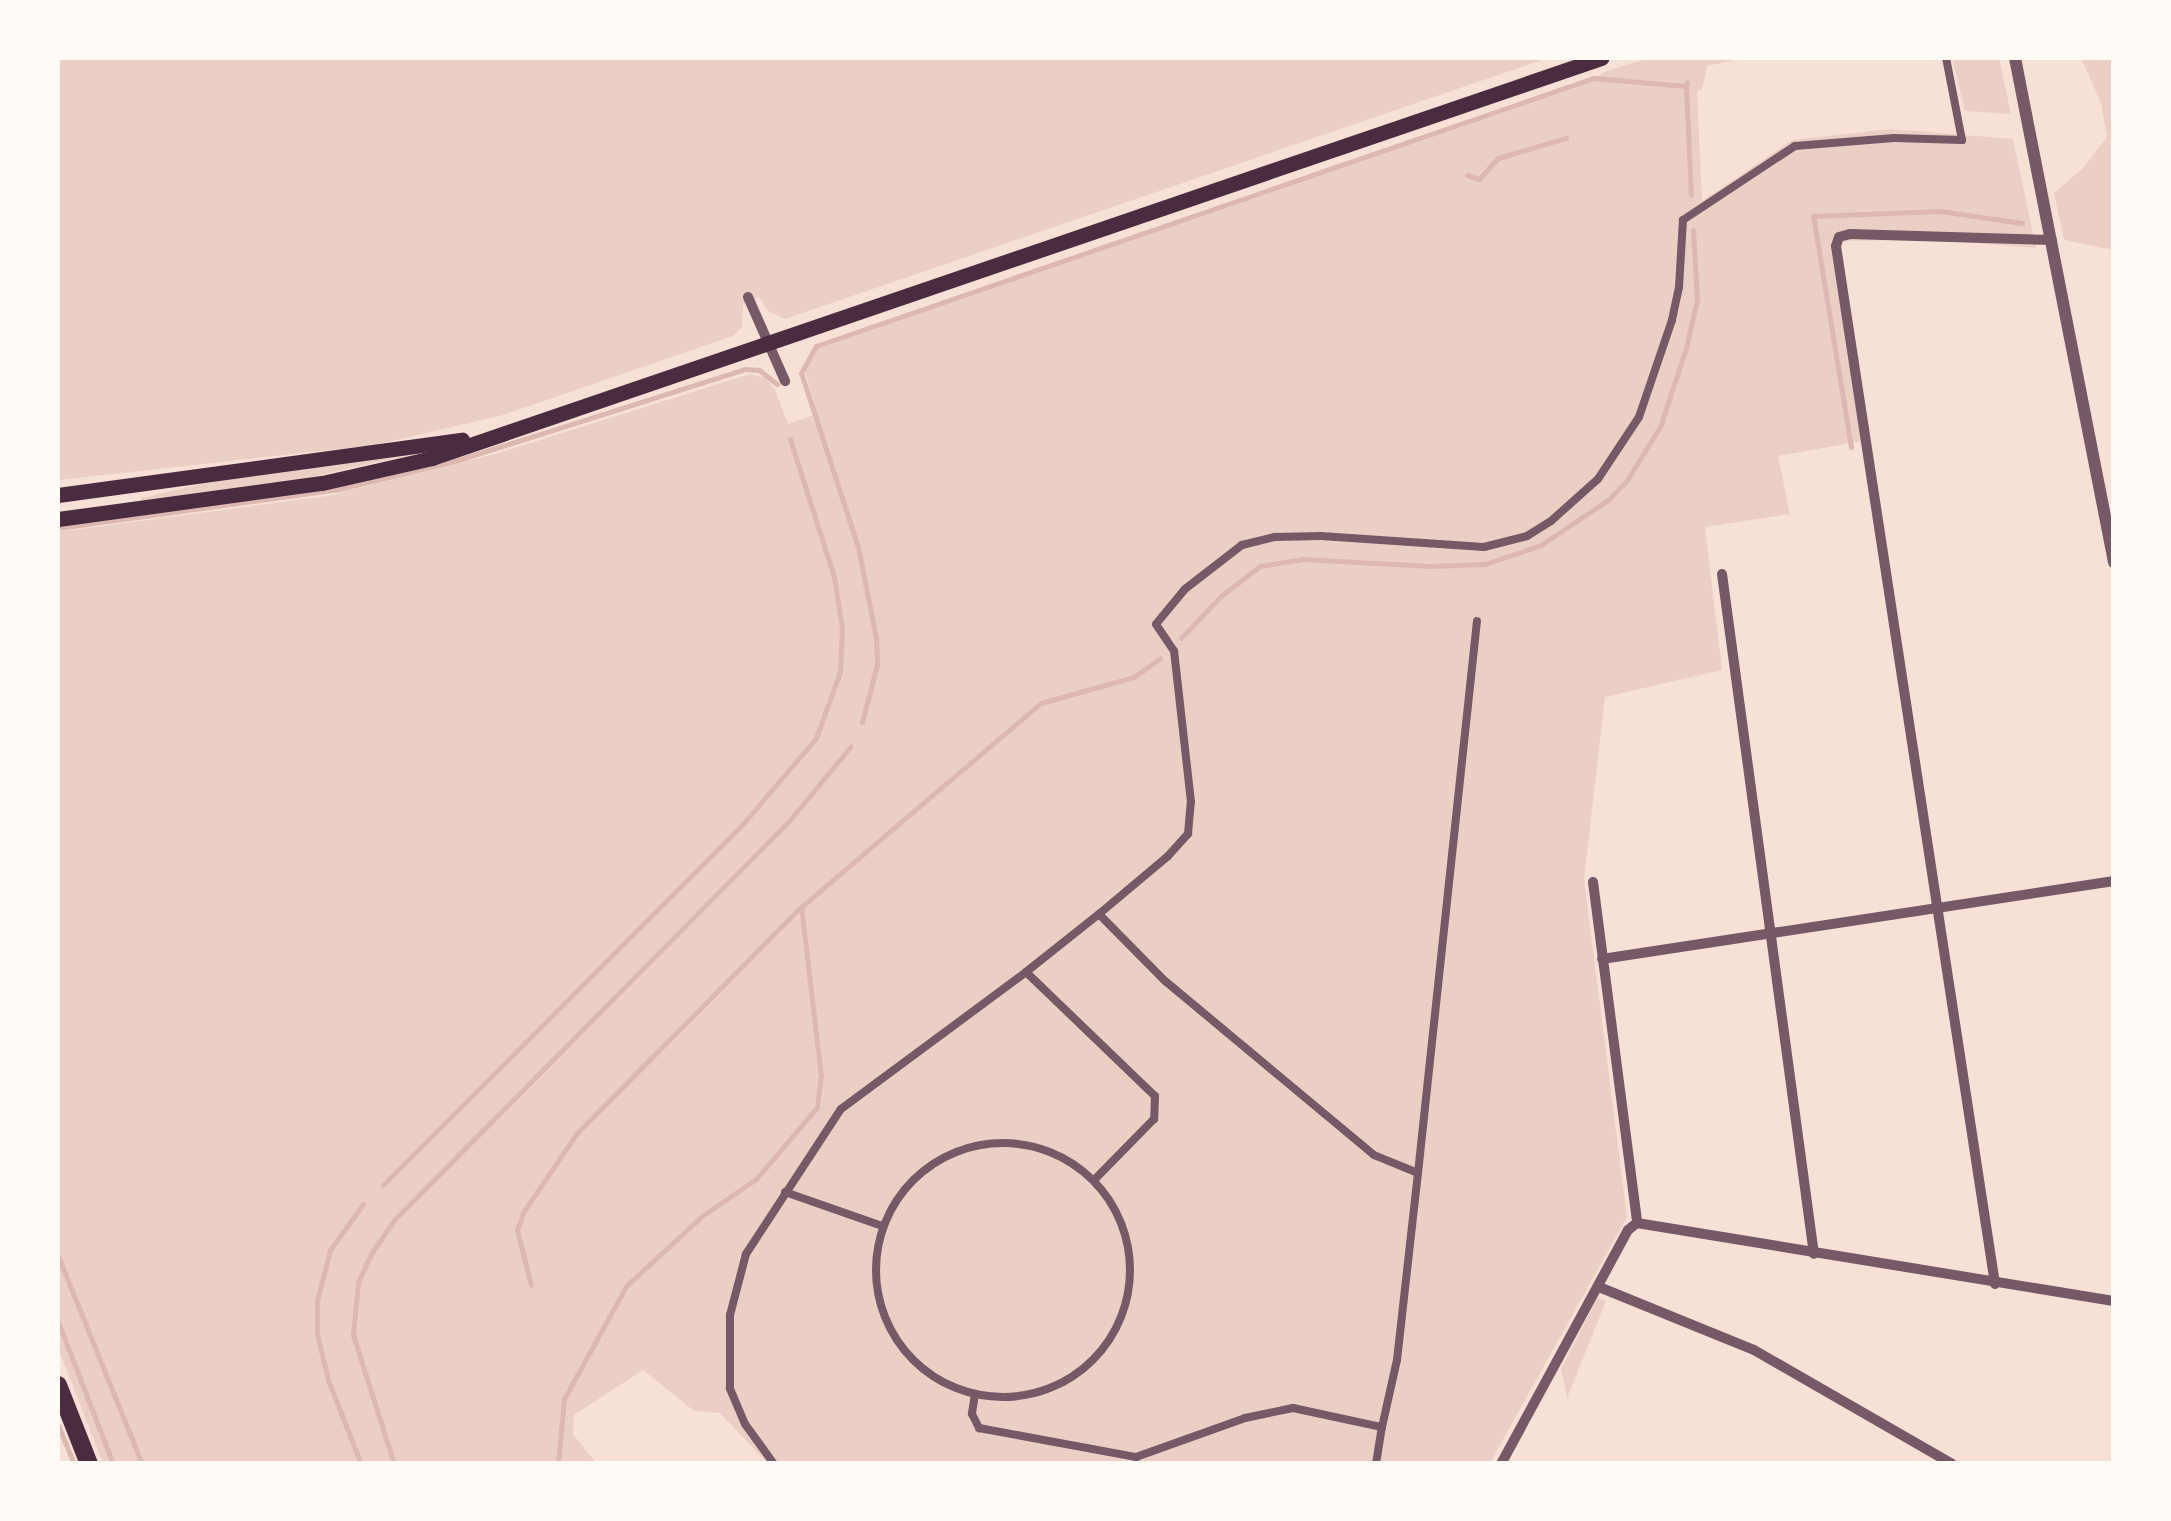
<!DOCTYPE html>
<html>
<head>
<meta charset="utf-8">
<style>
  body { margin:0 }
  #map { position:relative; width:2171px; height:1521px; overflow:hidden; background:#f7e1d7; font-family:"Alegreya Sans",sans-serif }
  div>[style] { position:absolute }
  .green>* { inset:0; background:#ebcfc5 }
  .stream>* { height:5px; margin:-2.5px; padding:0 2.5px; transform-origin:2.5px; border-radius:2.5px; background:#dcb8b0 }
  .pedestrian>* { height:8px; margin:-4px; padding:0 4px; transform-origin:4px; border-radius:4px; background:#755966 }
  .pedestrian>.ring { margin:-4px; padding:0; box-sizing:content-box; background:none; border:8px solid #755966; border-radius:50% }
  .minor>* { height:10px; margin:-5px; padding:0 5px; transform-origin:5px; border-radius:5px; background:#755966 }
  .tertiary>* { height:12px; margin:-6px; padding:0 6px; transform-origin:6px; border-radius:6px; background:#755966 }
  .secondary>* { height:15px; margin:-7.5px; padding:0 7.5px; transform-origin:7.5px; border-radius:7.5px; background:#4a2c40 }
  .primary>* { height:18px; margin:-9px; padding:0 9px; transform-origin:9px; border-radius:9px; background:#4a2c40 }
  span { translate:-50% -50%; white-space:nowrap; text-align:center; line-height:1.15; -webkit-text-stroke:10px #fffaf5; paint-order:stroke }
  .frame { position:absolute; inset:0; border:60px solid #fffaf5; pointer-events:none }
</style>
</head>
<body>
<div id="map">
  <div class="green">
    <div style="clip-path:polygon(58px 58px,1548px 58px,785px 319px,768px 311px,759px 297px,743px 304px,742px 327px,733px 336px,503px 415px,375px 445px,58px 480px)"></div>
    <div style="clip-path:polygon(1649px 58px,1745px 58px,1707px 66px,1702px 90px,1697px 91px,1702px 201px,1792px 140px,1891px 129px,2013px 139px,2036px 248px,1934px 240px,1832px 241px,1863px 441px,1778px 456px,1790px 514px,1705px 527px,1722px 670px,1605px 697px,1584px 879px,1627px 1217px,1490px 1463px,767px 1463px,720px 1413px,694px 1411px,643px 1370px,574px 1415px,573px 1434px,596px 1463px,103px 1463px,58px 1348px,58px 532px,327px 496px,495px 454px,750px 374px,765px 378px,775px 390px,788px 424px,817px 414px,804px 367px,816px 349px,1590px 83px,1604px 72px)"></div>
    <div style="clip-path:polygon(1952px 58px,1999px 58px,2011px 114px,1965px 111px)"></div>
    <div style="clip-path:polygon(2081px 58px,2113px 58px,2113px 250px,2064px 240px,2054px 193px,2083px 168px,2107px 137px,2101px 103px)"></div>
    <div style="clip-path:polygon(432px 450px,276px 485px,141px 503px,141px 498px,206px 483px)"></div>
    <div style="clip-path:polygon(1597px 1298px,1606px 1301px,1567px 1398px,1561px 1369px)"></div>
  </div>
  <div class="stream">
    <div style="left:1686px;top:86px;width:109px;rotate:87.4deg"></div>
    <div style="left:1467px;top:175px;width:13px;rotate:18deg"></div>
    <div style="left:1479px;top:179px;width:28px;rotate:-48deg"></div>
    <div style="left:1498px;top:158px;width:71px;rotate:-16.4deg"></div>
    <div style="left:1851px;top:447px;width:234px;rotate:-99.3deg"></div>
    <div style="left:1813px;top:216px;width:127px;rotate:-2.3deg"></div>
    <div style="left:1940px;top:211px;width:83px;rotate:8.3deg"></div>
    <div style="left:58px;top:528px;width:284px;rotate:-7.9deg"></div>
    <div style="left:339px;top:489px;width:119px;rotate:-13.6deg"></div>
    <div style="left:455px;top:461px;width:304px;rotate:-17.6deg"></div>
    <div style="left:745px;top:369px;width:14px;rotate:4deg"></div>
    <div style="left:759px;top:370px;width:23px;rotate:38deg"></div>
    <div style="left:1181px;top:638px;width:58px;rotate:-46.4deg"></div>
    <div style="left:1221px;top:596px;width:49px;rotate:-37.6deg"></div>
    <div style="left:1260px;top:566px;width:44px;rotate:-9.2deg"></div>
    <div style="left:1303px;top:559px;width:127px;rotate:3.2deg"></div>
    <div style="left:1430px;top:566px;width:55px;rotate:-2.1deg"></div>
    <div style="left:1485px;top:564px;width:59px;rotate:-18.7deg"></div>
    <div style="left:1541px;top:545px;width:81px;rotate:-33.9deg"></div>
    <div style="left:1608px;top:500px;width:28px;rotate:-46deg"></div>
    <div style="left:1627px;top:480px;width:62px;rotate:-58.1deg"></div>
    <div style="left:1660px;top:427px;width:83px;rotate:-71.8deg"></div>
    <div style="left:1686px;top:348px;width:49px;rotate:-77.1deg"></div>
    <div style="left:1697px;top:300px;width:70px;rotate:-93.3deg"></div>
    <div style="left:862px;top:722px;width:59px;rotate:-75.3deg"></div>
    <div style="left:877px;top:665px;width:27px;rotate:-92deg"></div>
    <div style="left:876px;top:638px;width:93px;rotate:-101.2deg"></div>
    <div style="left:858px;top:547px;width:183px;rotate:-108.1deg"></div>
    <div style="left:801px;top:373px;width:31px;rotate:-61deg"></div>
    <div style="left:816px;top:346px;width:823px;rotate:-19.01deg"></div>
    <div style="left:1594px;top:78px;width:92px;rotate:5deg"></div>
    <div style="left:1686px;top:86px;width:4px;rotate:-76deg"></div>
    <div style="left:383px;top:1185px;width:508px;rotate:-45.08deg"></div>
    <div style="left:742px;top:825px;width:114px;rotate:-49.6deg"></div>
    <div style="left:816px;top:738px;width:70px;rotate:-70deg"></div>
    <div style="left:840px;top:672px;width:44px;rotate:-87.4deg"></div>
    <div style="left:842px;top:628px;width:52px;rotate:-98.9deg"></div>
    <div style="left:834px;top:577px;width:145px;rotate:-107.7deg"></div>
    <div style="left:58px;top:1256px;width:224px;rotate:68deg"></div>
    <div style="left:531px;top:1285px;width:57px;rotate:-104.3deg"></div>
    <div style="left:517px;top:1230px;width:20px;rotate:-70deg"></div>
    <div style="left:524px;top:1211px;width:94px;rotate:-55.8deg"></div>
    <div style="left:577px;top:1133px;width:318px;rotate:-45.3deg"></div>
    <div style="left:801px;top:907px;width:315px;rotate:-40.4deg"></div>
    <div style="left:1041px;top:703px;width:97px;rotate:-15.6deg"></div>
    <div style="left:1134px;top:677px;width:32px;rotate:-36deg"></div>
    <div style="left:58px;top:1322px;width:152px;rotate:68.8deg"></div>
    <div style="left:58px;top:1425px;width:42px;rotate:67.7deg"></div>
    <div style="left:361px;top:1464px;width:90px;rotate:-111.4deg"></div>
    <div style="left:328px;top:1380px;width:47px;rotate:-103.4deg"></div>
    <div style="left:317px;top:1334px;width:33px;rotate:-90deg"></div>
    <div style="left:317px;top:1301px;width:53px;rotate:-75.7deg"></div>
    <div style="left:330px;top:1250px;width:57px;rotate:-54.3deg"></div>
    <div style="left:394px;top:1464px;width:135px;rotate:-107.6deg"></div>
    <div style="left:353px;top:1335px;width:53px;rotate:-84.6deg"></div>
    <div style="left:358px;top:1282px;width:33px;rotate:-65deg"></div>
    <div style="left:372px;top:1252px;width:40px;rotate:-55.1deg"></div>
    <div style="left:395px;top:1219px;width:560px;rotate:-45.29deg"></div>
    <div style="left:789px;top:821px;width:97px;rotate:-50.4deg"></div>
    <div style="left:558px;top:1464px;width:65px;rotate:-84.7deg"></div>
    <div style="left:564px;top:1399px;width:129px;rotate:-61.2deg"></div>
    <div style="left:626px;top:1286px;width:103px;rotate:-42.6deg"></div>
    <div style="left:702px;top:1216px;width:65px;rotate:-34.4deg"></div>
    <div style="left:756px;top:1179px;width:94px;rotate:-49.7deg"></div>
    <div style="left:817px;top:1107px;width:31px;rotate:-83deg"></div>
    <div style="left:821px;top:1076px;width:170px;rotate:-96.7deg"></div>
  </div>
  <div class="pedestrian">
    <div style="left:1026px;top:972px;width:93px;rotate:-38.5deg"></div>
    <div class="ring" style="left:876px;top:1143px;width:246px;height:246px"></div>
    <div style="left:1418px;top:1173px;width:555px;rotate:-83.9deg"></div>
    <div style="left:785px;top:1192px;width:103px;rotate:19.3deg"></div>
    <div style="left:975px;top:1394px;width:20px;rotate:99deg"></div>
    <div style="left:972px;top:1414px;width:16px;rotate:63deg"></div>
    <div style="left:979px;top:1428px;width:160px;rotate:10.5deg"></div>
    <div style="left:1136px;top:1457px;width:116px;rotate:-19.7deg"></div>
    <div style="left:1245px;top:1418px;width:49px;rotate:-11.8deg"></div>
    <div style="left:1293px;top:1408px;width:91px;rotate:12.1deg"></div>
    <div style="left:1382px;top:1427px;width:69px;rotate:-77.4deg"></div>
    <div style="left:1397px;top:1360px;width:188px;rotate:-83.6deg"></div>
    <div style="left:1418px;top:1173px;width:48px;rotate:-157.8deg"></div>
    <div style="left:1374px;top:1155px;width:272px;rotate:-140.2deg"></div>
    <div style="left:1165px;top:981px;width:94px;rotate:-134.6deg"></div>
    <div style="left:1099px;top:914px;width:90px;rotate:-40deg"></div>
    <div style="left:1168px;top:856px;width:30px;rotate:-48deg"></div>
    <div style="left:1188px;top:834px;width:32px;rotate:-85deg"></div>
    <div style="left:1191px;top:802px;width:152px;rotate:-96.4deg"></div>
    <div style="left:1174px;top:651px;width:32px;rotate:-124deg"></div>
    <div style="left:1156px;top:624px;width:45px;rotate:-50.4deg"></div>
    <div style="left:1185px;top:589px;width:72px;rotate:-37.7deg"></div>
    <div style="left:1242px;top:545px;width:34px;rotate:-14deg"></div>
    <div style="left:1275px;top:537px;width:46px;rotate:-1.2deg"></div>
    <div style="left:1321px;top:536px;width:163px;rotate:3.9deg"></div>
    <div style="left:1484px;top:547px;width:44px;rotate:-14.3deg"></div>
    <div style="left:1527px;top:536px;width:28px;rotate:-32deg"></div>
    <div style="left:1551px;top:521px;width:63px;rotate:-41.8deg"></div>
    <div style="left:1598px;top:479px;width:74px;rotate:-56.5deg"></div>
    <div style="left:1639px;top:417px;width:102px;rotate:-71.2deg"></div>
    <div style="left:1672px;top:320px;width:34px;rotate:-78deg"></div>
    <div style="left:1679px;top:287px;width:67px;rotate:-86.6deg"></div>
    <div style="left:1683px;top:220px;width:134px;rotate:-33.5deg"></div>
    <div style="left:1795px;top:146px;width:99px;rotate:-4.6deg"></div>
    <div style="left:1894px;top:138px;width:68px;rotate:1.7deg"></div>
    <div style="left:1962px;top:140px;width:84px;rotate:-101deg"></div>
    <div style="left:774px;top:1464px;width:49px;rotate:-125.9deg"></div>
    <div style="left:745px;top:1424px;width:39px;rotate:-113deg"></div>
    <div style="left:730px;top:1388px;width:73px;rotate:-90deg"></div>
    <div style="left:730px;top:1315px;width:63px;rotate:-75.3deg"></div>
    <div style="left:746px;top:1254px;width:173px;rotate:-56.8deg"></div>
    <div style="left:841px;top:1109px;width:230px;rotate:-36.5deg"></div>
    <div style="left:1026px;top:972px;width:179px;rotate:43.9deg"></div>
    <div style="left:1155px;top:1096px;width:23px;rotate:92deg"></div>
    <div style="left:1154px;top:1119px;width:86px;rotate:134.5deg"></div>
    <div style="left:1376px;top:1464px;width:37px;rotate:-81deg"></div>
  </div>
  <div class="minor">
    <div style="left:748px;top:297px;width:92px;rotate:66.2deg"></div>
    <div style="left:1722px;top:574px;width:686px;rotate:82.3deg"></div>
    <div style="left:1593px;top:882px;width:344px;rotate:82.6deg"></div>
    <div style="left:1602px;top:959px;width:518px;rotate:-8.66deg"></div>
    <div style="left:1637px;top:1223px;width:483px;rotate:9.3deg"></div>
    <div style="left:1995px;top:1284px;width:1050px;rotate:-98.71deg"></div>
    <div style="left:1836px;top:246px;width:9px;rotate:-72deg"></div>
    <div style="left:1839px;top:237px;width:11px;rotate:-15deg"></div>
    <div style="left:1850px;top:234px;width:202px;rotate:1.7deg"></div>
    <div style="left:1599px;top:1287px;width:167px;rotate:22.1deg"></div>
    <div style="left:1754px;top:1350px;width:228px;rotate:29.9deg"></div>
    <div style="left:1501px;top:1464px;width:266px;rotate:-61.5deg"></div>
    <div style="left:1628px;top:1230px;width:11px;rotate:-38deg"></div>
  </div>
  <div class="tertiary">
    <div style="left:2015px;top:58px;width:514px;rotate:78.89deg"></div>
  </div>
  <div class="secondary">
    <div style="left:58px;top:495px;width:408px;rotate:-7.8deg"></div>
    <div style="left:58px;top:519px;width:266px;rotate:-7.8deg"></div>
    <div style="left:322px;top:483px;width:113px;rotate:-12.8deg"></div>
    <div style="left:432px;top:458px;width:1236px;rotate:-18.89deg"></div>
  </div>
  <div class="primary">
    <div style="left:58px;top:1385px;width:85px;rotate:68.6deg"></div>
  </div>
  <div class="frame"></div>
</div>
</body>
</html>
